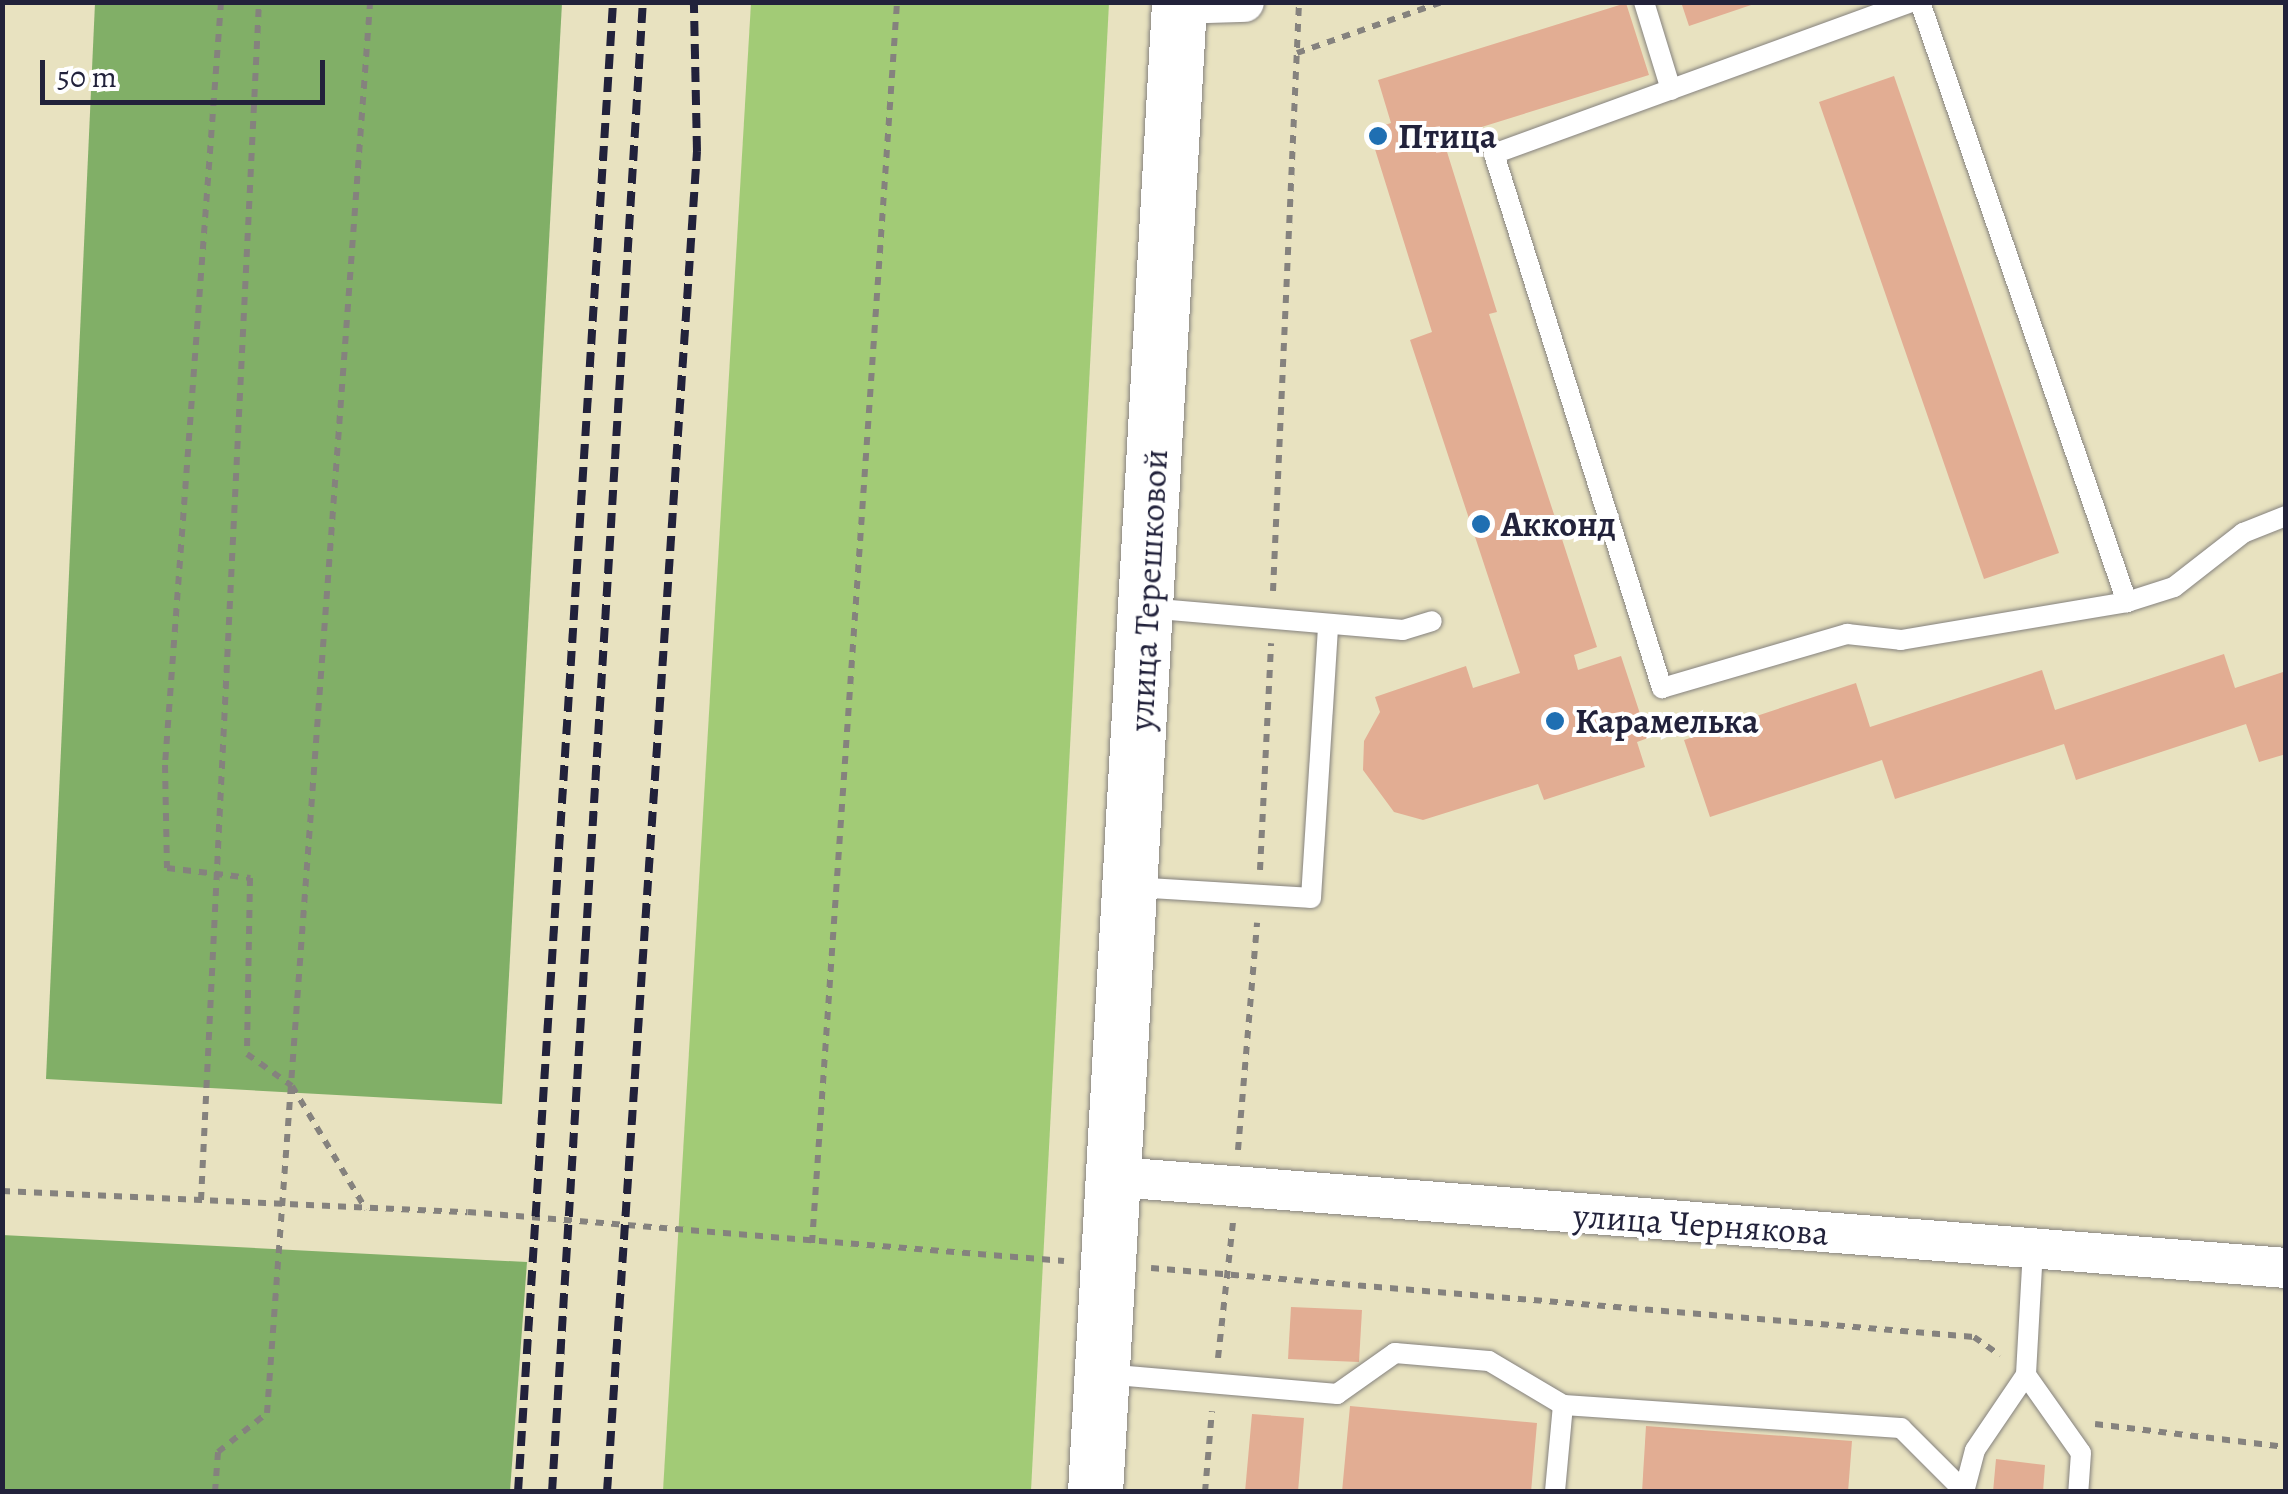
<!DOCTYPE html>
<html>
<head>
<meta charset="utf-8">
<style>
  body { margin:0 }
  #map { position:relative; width:2288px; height:1494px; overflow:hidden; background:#e8e2c0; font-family:Alegreya,serif }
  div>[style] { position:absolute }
  .green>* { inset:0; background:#a2cb76 }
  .forest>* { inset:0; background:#81af67 }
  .building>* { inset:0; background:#e2ad93 }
  .path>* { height:6px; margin-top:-3px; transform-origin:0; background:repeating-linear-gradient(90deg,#85827e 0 8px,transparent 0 16px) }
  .roads { filter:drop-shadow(0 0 2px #85827e) drop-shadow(0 0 2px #85827e) }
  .lane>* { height:20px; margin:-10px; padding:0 10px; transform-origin:10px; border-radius:10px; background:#fff }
  .street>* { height:40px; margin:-20px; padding:0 20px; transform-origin:20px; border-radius:20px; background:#fff }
  .secondary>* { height:55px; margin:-27.5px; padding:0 27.5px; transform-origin:27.5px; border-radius:27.5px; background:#fff }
  .rail>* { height:8px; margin-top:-4px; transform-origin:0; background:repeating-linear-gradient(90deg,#22223b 0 15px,transparent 0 23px) }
  .dots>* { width:28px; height:28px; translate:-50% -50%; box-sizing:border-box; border:5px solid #fff; border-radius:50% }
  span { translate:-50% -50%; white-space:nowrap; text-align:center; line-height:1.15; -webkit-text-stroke:8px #fff; paint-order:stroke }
  .poi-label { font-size:35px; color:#22223b; font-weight:700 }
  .left { translate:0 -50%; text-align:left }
  .street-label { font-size:35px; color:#22223b }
  .frame { position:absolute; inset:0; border:5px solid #22223b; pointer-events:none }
  .scale { position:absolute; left:40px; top:60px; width:285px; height:45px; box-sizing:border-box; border:5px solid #22223b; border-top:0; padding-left:12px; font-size:30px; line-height:35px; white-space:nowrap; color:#22223b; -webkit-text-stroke:8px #fff; paint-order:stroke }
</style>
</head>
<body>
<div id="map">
  <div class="green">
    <div style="clip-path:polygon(751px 3px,1109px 3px,1031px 1491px,663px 1491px)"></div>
  </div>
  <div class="forest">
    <div style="clip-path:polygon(95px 3px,562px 3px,502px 1104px,46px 1079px)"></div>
    <div style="clip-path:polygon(2px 1235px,527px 1262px,510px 1491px,3px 1491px)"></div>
  </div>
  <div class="building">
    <div style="clip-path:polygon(1681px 2px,1757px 2px,1757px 3px,1689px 26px)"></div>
    <div style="clip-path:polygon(1626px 3px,1649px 75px,1443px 139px,1497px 312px,1489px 314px,1597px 647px,1574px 655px,1578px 670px,1621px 656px,1648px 738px,1637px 742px,1645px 767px,1544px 800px,1538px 784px,1423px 820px,1394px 812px,1363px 770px,1364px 741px,1380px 712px,1375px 697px,1466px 666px,1473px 688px,1520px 673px,1410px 340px,1432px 332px,1369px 130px,1391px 123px,1378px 80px)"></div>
    <div style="clip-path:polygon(1894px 76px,2059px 553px,1984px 579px,1819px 102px)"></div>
    <div style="clip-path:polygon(2224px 654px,2235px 688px,2286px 671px,2286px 754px,2259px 762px,2246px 724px,2076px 780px,2064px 744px,1895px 799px,1882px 760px,1710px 817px,1684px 740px,1856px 683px,1870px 727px,2042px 670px,2055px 710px)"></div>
    <div style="clip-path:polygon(1291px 1307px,1362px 1310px,1359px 1362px,1288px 1359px)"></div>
    <div style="clip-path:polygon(1350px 1406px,1537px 1423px,1531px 1492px,1342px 1492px)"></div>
    <div style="clip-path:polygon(1252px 1414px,1304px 1418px,1298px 1492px,1245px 1492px)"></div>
    <div style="clip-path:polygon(1646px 1426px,1852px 1441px,1848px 1492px,1642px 1492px)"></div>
    <div style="clip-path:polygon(1996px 1459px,2045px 1465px,2043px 1492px,1993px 1492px)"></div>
  </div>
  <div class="path">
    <div style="left:221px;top:2px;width:765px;rotate:94.2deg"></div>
    <div style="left:165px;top:765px;width:103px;rotate:88.9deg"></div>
    <div style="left:167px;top:868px;width:84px;rotate:6.9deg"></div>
    <div style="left:250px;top:878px;width:176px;rotate:91deg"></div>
    <div style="left:247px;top:1054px;width:55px;rotate:35.4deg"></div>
    <div style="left:292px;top:1086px;width:144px;rotate:59deg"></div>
    <div style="left:1297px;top:53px;width:154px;rotate:-19.4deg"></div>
    <div style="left:1273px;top:591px;width:590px;rotate:-87.47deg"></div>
    <div style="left:1260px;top:870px;width:227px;rotate:-87.2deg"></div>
    <div style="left:1238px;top:1150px;width:228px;rotate:-85.2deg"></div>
    <div style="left:2px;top:1191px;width:466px;rotate:2.6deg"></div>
    <div style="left:468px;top:1212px;width:598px;rotate:4.7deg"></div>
    <div style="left:201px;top:1200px;width:1199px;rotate:-87.23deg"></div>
    <div style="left:812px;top:1243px;width:1244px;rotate:-86.08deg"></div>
    <div style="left:1151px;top:1268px;width:826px;rotate:4.79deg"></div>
    <div style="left:1974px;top:1337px;width:32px;rotate:35deg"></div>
    <div style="left:1218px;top:1358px;width:137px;rotate:-83.7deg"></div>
    <div style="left:2095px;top:1424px;width:192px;rotate:6.9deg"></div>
    <div style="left:215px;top:1492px;width:40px;rotate:-85.7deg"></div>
    <div style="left:218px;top:1452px;width:63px;rotate:-38.5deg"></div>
    <div style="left:267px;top:1413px;width:1415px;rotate:-85.82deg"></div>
    <div style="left:1205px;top:1492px;width:81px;rotate:-85.1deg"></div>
  </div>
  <div class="roads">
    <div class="lane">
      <div style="left:1644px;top:2px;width:92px;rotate:72.9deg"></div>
      <div style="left:1911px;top:2px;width:444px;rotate:160deg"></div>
      <div style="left:1494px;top:154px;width:560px;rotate:72.54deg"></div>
      <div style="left:1662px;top:688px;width:193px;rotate:-16.3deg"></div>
      <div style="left:1847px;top:634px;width:54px;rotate:6.3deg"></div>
      <div style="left:1901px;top:640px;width:229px;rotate:-9.5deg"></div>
      <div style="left:2127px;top:602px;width:49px;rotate:-17.7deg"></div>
      <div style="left:2174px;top:587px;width:88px;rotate:-38deg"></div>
      <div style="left:2243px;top:533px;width:46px;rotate:-21.6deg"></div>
      <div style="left:1920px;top:2px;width:635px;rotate:70.97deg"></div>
      <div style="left:1147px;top:608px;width:257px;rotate:4.9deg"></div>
      <div style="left:1403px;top:630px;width:30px;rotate:-17deg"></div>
      <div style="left:1133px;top:887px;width:178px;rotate:3.5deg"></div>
      <div style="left:1311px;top:898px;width:274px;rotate:-86.4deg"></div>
      <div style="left:2033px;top:1249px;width:126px;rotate:93.2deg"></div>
      <div style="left:2026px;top:1375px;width:95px;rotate:54.8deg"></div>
      <div style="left:2081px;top:1453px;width:39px;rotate:94deg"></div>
      <div style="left:1104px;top:1374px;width:234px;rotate:4.9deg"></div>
      <div style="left:1337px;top:1394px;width:71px;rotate:-35.3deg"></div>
      <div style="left:1395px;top:1353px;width:94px;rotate:4.9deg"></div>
      <div style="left:1489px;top:1361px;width:86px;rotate:30.7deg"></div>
      <div style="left:1563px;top:1405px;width:87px;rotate:95.3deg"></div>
      <div style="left:1563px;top:1405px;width:339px;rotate:3.9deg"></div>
      <div style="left:1901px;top:1428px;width:89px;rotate:45deg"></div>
      <div style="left:1964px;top:1492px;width:43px;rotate:-75.3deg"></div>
      <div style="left:1975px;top:1450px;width:91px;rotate:-55.8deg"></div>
    </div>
    <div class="street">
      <div style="left:1179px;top:4px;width:65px;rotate:-1.8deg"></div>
      <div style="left:1117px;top:1177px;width:1173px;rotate:4.45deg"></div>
    </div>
    <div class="secondary">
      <div style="left:1095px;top:1492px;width:1492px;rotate:-86.77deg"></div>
    </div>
  </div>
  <div class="rail">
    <div style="left:518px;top:1492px;width:1493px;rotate:-86.35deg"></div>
    <div style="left:552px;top:1492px;width:1493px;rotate:-86.51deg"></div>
    <div style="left:607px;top:1492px;width:1344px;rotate:-86.16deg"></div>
    <div style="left:697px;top:151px;width:149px;rotate:-91.2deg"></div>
  </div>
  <div class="dots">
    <div style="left:1378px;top:136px;background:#1f6fb2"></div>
    <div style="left:1481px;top:524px;background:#1f6fb2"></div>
    <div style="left:1555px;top:721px;background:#1f6fb2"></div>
  </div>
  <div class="poi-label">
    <span class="left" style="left:1398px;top:136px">Птица</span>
    <span class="left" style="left:1501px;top:524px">Акконд</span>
    <span class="left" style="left:1575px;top:721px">Карамелька</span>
  </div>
  <div class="street-label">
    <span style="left:1148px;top:590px;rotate:-87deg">улица Терешковой</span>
    <span style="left:1701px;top:1224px;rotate:4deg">улица Чернякова</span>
  </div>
  <div class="frame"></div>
  <div class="scale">50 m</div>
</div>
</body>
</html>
